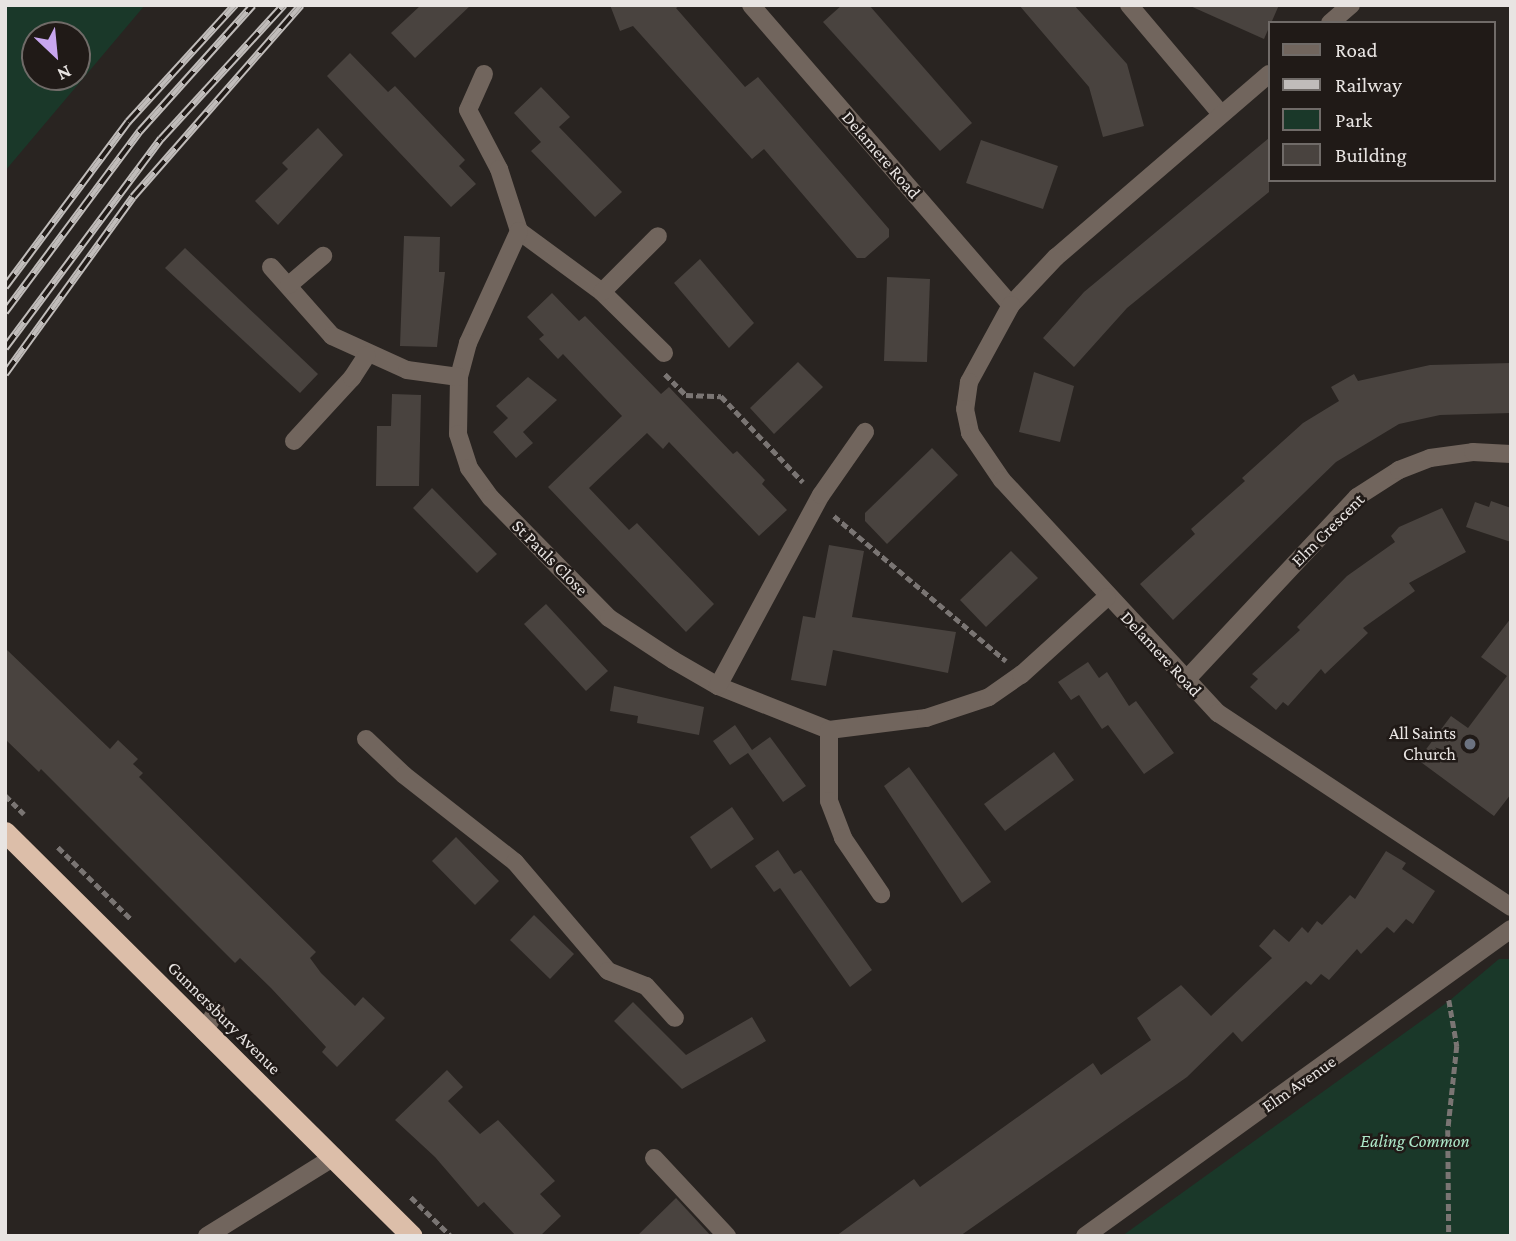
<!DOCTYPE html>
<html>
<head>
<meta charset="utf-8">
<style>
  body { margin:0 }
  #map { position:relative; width:1516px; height:1241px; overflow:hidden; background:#292421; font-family:"Crimson Pro",serif }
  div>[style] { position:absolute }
  .green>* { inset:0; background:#1a3829 }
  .building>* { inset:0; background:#49433f }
  .path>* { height:4.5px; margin-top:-2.25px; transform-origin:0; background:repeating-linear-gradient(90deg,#7a7573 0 7px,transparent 0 10.5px) }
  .minor>* { height:18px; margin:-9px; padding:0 9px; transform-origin:9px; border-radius:9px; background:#71655d }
  .highway>* { height:21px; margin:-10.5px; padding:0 10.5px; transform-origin:10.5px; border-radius:10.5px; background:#dcbea9 }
  .rail>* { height:8px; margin-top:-4px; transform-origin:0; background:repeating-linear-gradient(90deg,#201a17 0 16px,#c0bcba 0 32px); box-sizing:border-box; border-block:2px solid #c0bcba }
  .dots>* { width:19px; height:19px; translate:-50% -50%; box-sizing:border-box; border:4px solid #201a17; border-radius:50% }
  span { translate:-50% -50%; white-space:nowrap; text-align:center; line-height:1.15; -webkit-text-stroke:5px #201a17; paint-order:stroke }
  .street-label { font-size:18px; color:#e8e4e2 }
  .poi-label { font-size:18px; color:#e8e4e2 }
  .right { translate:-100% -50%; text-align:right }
  .park-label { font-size:18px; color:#aee9ca; font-style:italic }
  .frame { position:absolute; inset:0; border:7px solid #e8e4e2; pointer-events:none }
  .legend { position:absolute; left:1268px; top:21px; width:228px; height:161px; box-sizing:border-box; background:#201a17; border:2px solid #706b68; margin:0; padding:9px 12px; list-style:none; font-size:21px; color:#e8e4e2 }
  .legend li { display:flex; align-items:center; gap:14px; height:35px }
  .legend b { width:35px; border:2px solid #706b68 }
  .north { position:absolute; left:21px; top:21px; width:70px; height:70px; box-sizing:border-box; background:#201a17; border:2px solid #706b68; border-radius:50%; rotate:154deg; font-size:19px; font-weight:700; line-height:28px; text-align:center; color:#e8e4e2 }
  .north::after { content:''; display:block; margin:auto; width:24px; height:32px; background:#c8a6ef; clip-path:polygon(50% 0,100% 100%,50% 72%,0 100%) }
</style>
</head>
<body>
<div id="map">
  <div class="green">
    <div style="clip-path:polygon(evenodd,5px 5px,145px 5px,5px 171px,5px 5px,35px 35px,77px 35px,77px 77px,35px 77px,35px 35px)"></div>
    <div style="clip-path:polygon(1499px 959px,1511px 959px,1511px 1236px,1122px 1236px,1449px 1001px)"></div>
  </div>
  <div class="building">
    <div style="clip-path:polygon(421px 5px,471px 5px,415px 58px,391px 33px)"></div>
    <div style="clip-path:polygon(610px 5px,681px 5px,676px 8px,745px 87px,758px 77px,889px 229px,889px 237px,865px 258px,857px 258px,764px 149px,752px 159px,633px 26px,620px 31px)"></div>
    <div style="clip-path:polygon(842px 5px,869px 5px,972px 123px,940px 151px,823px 22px)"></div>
    <div style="clip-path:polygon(1019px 5px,1074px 5px,1127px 64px,1144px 126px,1103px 137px,1089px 87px)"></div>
    <div style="clip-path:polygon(1188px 5px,1279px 5px,1264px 39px)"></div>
    <div style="clip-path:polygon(350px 53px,388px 92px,395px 86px,465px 160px,459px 166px,476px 184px,451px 207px,327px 76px)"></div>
    <div style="clip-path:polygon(541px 87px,570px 117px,559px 127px,622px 192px,595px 217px,531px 151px,541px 142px,514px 113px)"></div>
    <div style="clip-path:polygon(318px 128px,343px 155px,278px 225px,255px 201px,288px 169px,282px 163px)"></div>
    <div style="clip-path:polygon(1269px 138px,1269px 192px,1127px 308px,1074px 367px,1043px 338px,1084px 292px)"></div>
    <div style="clip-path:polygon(981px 140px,1058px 166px,1043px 209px,966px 183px)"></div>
    <div style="clip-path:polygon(404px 236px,440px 237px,439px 272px,445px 272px,437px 347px,400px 346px)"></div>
    <div style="clip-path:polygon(185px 248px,318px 374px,300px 393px,165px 268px)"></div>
    <div style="clip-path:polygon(700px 259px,754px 323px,729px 348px,674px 283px)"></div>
    <div style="clip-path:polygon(887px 277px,930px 279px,927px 362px,884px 361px)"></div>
    <div style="clip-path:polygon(552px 293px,579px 321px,585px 316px,661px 394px,669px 387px,733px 454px,737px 451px,765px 480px,762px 484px,787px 510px,759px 536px,669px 442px,663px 449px,647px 433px,589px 488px,629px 530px,637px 523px,714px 604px,686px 632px,548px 487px,622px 416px,563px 354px,558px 359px,539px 339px,544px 335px,527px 317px)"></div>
    <div style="clip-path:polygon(798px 362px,823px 387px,774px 434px,750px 408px)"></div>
    <div style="clip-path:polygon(1511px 363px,1511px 413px,1440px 415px,1399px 424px,1336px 462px,1173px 620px,1140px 584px,1195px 534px,1191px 529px,1245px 481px,1242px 478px,1303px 423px,1339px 401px,1331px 387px,1354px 374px,1358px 381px,1430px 365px)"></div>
    <div style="clip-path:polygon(1034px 372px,1074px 386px,1060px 442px,1019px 432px)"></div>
    <div style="clip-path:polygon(528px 377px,557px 400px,523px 432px,533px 443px,516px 458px,493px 432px,508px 418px,496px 406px)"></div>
    <div style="clip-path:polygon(392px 394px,421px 395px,419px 486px,376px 486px,377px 426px,391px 426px)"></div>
    <div style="clip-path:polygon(932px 448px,958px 475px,887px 544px,865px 521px,865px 513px)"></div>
    <div style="clip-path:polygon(432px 488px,497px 554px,477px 573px,413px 508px)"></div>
    <div style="clip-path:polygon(1491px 501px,1511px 508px,1511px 542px,1466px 527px,1475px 502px,1489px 507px)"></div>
    <div style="clip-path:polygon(1442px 508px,1466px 552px,1409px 583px,1415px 591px,1363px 628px,1368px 633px,1325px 674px,1321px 669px,1288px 706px,1283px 702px,1276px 710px,1250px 687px,1258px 679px,1252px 674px,1300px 630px,1297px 627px,1347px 576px,1395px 542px,1391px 536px,1399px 527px)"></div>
    <div style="clip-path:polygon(829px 545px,864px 551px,852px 617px,956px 632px,948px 673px,833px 650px,826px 686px,791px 680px,803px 616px,815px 618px)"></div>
    <div style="clip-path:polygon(1011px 551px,1038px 578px,986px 627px,960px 600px)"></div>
    <div style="clip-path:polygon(546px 604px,608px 671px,586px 691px,524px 624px)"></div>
    <div style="clip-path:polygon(1511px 618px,1511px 794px,1494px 816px,1418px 760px,1451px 716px,1468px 728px,1507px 676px,1481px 657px)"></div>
    <div style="clip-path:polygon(5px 648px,110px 749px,118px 740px,138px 759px,133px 764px,143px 773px,139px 777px,316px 952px,310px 958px,321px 973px,355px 1006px,363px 997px,385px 1018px,337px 1067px,322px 1052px,326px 1047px,271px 988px,240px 958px,235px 963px,41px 769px,39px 772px,5px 739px)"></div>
    <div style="clip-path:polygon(1088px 662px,1099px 678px,1107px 672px,1129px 706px,1136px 701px,1174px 753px,1144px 774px,1108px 725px,1102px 729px,1079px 695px,1071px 700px,1058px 682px)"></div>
    <div style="clip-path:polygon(614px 686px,704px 707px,699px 735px,637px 723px,638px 716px,610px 711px)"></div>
    <div style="clip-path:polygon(735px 725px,752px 750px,770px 737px,806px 786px,783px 802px,748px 753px,730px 765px,713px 741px)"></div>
    <div style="clip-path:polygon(1054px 752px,1074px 780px,1005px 831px,984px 804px)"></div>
    <div style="clip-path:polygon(909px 767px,991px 882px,962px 903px,884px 786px)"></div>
    <div style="clip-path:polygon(732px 807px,754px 839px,711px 869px,690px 837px)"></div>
    <div style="clip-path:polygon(456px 837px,499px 881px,475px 905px,432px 861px)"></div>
    <div style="clip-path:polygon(778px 850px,794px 874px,801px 870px,872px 970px,850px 987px,780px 888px,774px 892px,755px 866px)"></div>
    <div style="clip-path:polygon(1386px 851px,1406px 863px,1402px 869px,1435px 891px,1413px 924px,1406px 919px,1394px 933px,1387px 927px,1361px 954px,1357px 949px,1329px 980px,1321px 974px,1311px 985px,1306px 981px,1242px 1042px,1233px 1032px,1187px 1077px,960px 1236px,836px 1236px,914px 1179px,920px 1187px,1093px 1063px,1101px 1075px,1151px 1040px,1137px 1018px,1181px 985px,1211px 1016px,1272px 958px,1259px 946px,1274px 929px,1289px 942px,1302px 927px,1308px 933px,1317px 921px,1322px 925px,1350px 895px,1355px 899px)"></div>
    <div style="clip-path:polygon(534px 915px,574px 954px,550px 979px,510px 940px)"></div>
    <div style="clip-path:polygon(633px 1002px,686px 1055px,752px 1017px,766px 1041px,682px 1089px,614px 1021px)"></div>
    <div style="clip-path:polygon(447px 1070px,463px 1087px,448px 1101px,480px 1134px,498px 1120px,555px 1181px,540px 1194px,561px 1216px,540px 1236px,516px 1236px,484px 1202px,478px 1207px,435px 1157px,395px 1120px)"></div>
    <div style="clip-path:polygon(676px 1198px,711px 1236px,637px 1236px)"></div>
  </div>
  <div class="path">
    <div style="left:665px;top:374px;width:30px;rotate:45deg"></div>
    <div style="left:686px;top:395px;width:35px;rotate:2deg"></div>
    <div style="left:721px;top:396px;width:119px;rotate:46.4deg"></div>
    <div style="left:834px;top:516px;width:225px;rotate:40.1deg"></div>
    <div style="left:5px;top:795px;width:27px;rotate:45deg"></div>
    <div style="left:58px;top:847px;width:104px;rotate:44.6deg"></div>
    <div style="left:1449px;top:1000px;width:47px;rotate:80.1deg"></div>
    <div style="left:1457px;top:1046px;width:84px;rotate:96.1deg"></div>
    <div style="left:1448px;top:1130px;width:106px;rotate:89.5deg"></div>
    <div style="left:411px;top:1197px;width:56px;rotate:44.3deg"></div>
  </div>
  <div class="minor">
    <div style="left:751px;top:5px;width:397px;rotate:49.1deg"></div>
    <div style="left:1129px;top:5px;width:143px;rotate:49.8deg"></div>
    <div style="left:1330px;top:23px;width:28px;rotate:-41deg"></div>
    <div style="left:484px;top:74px;width:39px;rotate:114deg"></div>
    <div style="left:468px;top:110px;width:67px;rotate:62.3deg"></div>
    <div style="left:499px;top:169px;width:65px;rotate:72.1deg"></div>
    <div style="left:519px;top:231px;width:103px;rotate:36.3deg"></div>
    <div style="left:602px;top:292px;width:87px;rotate:44.5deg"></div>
    <div style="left:1269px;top:74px;width:281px;rotate:139.3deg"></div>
    <div style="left:1056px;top:257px;width:66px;rotate:133.2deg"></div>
    <div style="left:1011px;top:305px;width:88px;rotate:118.6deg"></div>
    <div style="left:969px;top:382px;width:27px;rotate:98deg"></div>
    <div style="left:965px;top:409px;width:25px;rotate:78deg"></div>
    <div style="left:970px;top:433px;width:57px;rotate:55.8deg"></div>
    <div style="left:1002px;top:480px;width:318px;rotate:47.2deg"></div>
    <div style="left:1218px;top:713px;width:351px;rotate:33.5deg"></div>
    <div style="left:519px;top:231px;width:123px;rotate:114.5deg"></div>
    <div style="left:468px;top:343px;width:35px;rotate:105deg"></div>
    <div style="left:459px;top:377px;width:57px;rotate:91deg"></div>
    <div style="left:458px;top:434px;width:36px;rotate:72deg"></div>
    <div style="left:469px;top:468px;width:37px;rotate:54deg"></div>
    <div style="left:491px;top:498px;width:168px;rotate:45.5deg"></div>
    <div style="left:609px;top:618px;width:77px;rotate:33.3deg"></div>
    <div style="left:673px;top:660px;width:52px;rotate:30deg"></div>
    <div style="left:718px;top:686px;width:119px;rotate:21.6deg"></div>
    <div style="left:829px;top:730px;width:98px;rotate:-7.1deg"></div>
    <div style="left:926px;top:718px;width:66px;rotate:-18.4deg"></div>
    <div style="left:989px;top:697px;width:39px;rotate:-35deg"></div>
    <div style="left:1021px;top:675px;width:116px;rotate:-42.2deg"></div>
    <div style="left:271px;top:267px;width:92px;rotate:48.5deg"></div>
    <div style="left:332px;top:336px;width:82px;rotate:24.4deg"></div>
    <div style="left:407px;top:370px;width:52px;rotate:7.7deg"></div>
    <div style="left:289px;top:285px;width:45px;rotate:-40.5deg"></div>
    <div style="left:602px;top:292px;width:79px;rotate:-45deg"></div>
    <div style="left:294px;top:441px;width:86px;rotate:-47.4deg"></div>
    <div style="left:352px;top:378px;width:27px;rotate:-57deg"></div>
    <div style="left:1185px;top:681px;width:252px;rotate:-46.9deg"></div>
    <div style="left:1357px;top:497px;width:50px;rotate:-32.7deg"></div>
    <div style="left:1399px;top:470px;width:33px;rotate:-21deg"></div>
    <div style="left:1430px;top:458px;width:43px;rotate:-7.9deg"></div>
    <div style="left:1473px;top:452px;width:38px;rotate:3deg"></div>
    <div style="left:718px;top:686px;width:217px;rotate:-61.7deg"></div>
    <div style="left:821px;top:495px;width:77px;rotate:-55.1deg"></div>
    <div style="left:829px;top:730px;width:71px;rotate:90deg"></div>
    <div style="left:829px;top:801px;width:40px;rotate:69deg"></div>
    <div style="left:843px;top:838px;width:68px;rotate:55.8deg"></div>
    <div style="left:366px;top:739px;width:52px;rotate:43.5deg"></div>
    <div style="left:404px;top:775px;width:141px;rotate:38.1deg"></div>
    <div style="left:515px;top:862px;width:143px;rotate:49.5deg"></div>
    <div style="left:608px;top:971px;width:41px;rotate:21.5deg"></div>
    <div style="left:646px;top:986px;width:43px;rotate:47.8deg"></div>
    <div style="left:204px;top:1032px;width:24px;rotate:-60deg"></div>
    <div style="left:654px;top:1158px;width:107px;rotate:46.9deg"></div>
    <div style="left:207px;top:1236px;width:150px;rotate:-31.9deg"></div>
    <div style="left:1085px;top:1236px;width:525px;rotate:-35.78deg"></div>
  </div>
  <div class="highway">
    <div style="left:5px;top:832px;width:573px;rotate:44.79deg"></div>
  </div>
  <div class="rail">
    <div style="left:5px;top:287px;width:206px;rotate:-53.3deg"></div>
    <div style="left:128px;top:122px;width:159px;rotate:-47.6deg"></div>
    <div style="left:5px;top:312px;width:226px;rotate:-53.3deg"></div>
    <div style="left:140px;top:131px;width:169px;rotate:-48.1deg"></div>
    <div style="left:5px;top:348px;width:261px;rotate:-53.3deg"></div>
    <div style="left:161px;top:139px;width:182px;rotate:-47.5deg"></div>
    <div style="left:5px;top:374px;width:218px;rotate:-54.1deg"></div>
    <div style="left:133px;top:197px;width:255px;rotate:-48.8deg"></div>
  </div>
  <div class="dots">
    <div style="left:1470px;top:744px;background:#6b7280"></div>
  </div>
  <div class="street-label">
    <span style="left:881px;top:155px;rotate:49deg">Delamere Road</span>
    <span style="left:1328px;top:530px;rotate:-45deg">Elm Crescent</span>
    <span style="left:550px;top:558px;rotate:45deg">St Pauls Close</span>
    <span style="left:1161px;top:654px;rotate:47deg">Delamere Road</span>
    <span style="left:224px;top:1018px;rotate:45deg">Gunnersbury Avenue</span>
    <span style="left:1299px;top:1084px;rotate:-35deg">Elm Avenue</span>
  </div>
  <div class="poi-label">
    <span class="right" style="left:1456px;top:744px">All Saints<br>Church</span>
  </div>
  <div class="park-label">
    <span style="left:1415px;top:1141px">Ealing Common</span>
  </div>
  <div class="frame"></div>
  <ul class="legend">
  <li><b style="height:9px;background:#71655d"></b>Road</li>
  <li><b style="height:9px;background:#c0bcba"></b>Railway</li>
  <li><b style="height:19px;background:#1a3829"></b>Park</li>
  <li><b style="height:19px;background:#49433f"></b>Building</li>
  </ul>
  <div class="north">N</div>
</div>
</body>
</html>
